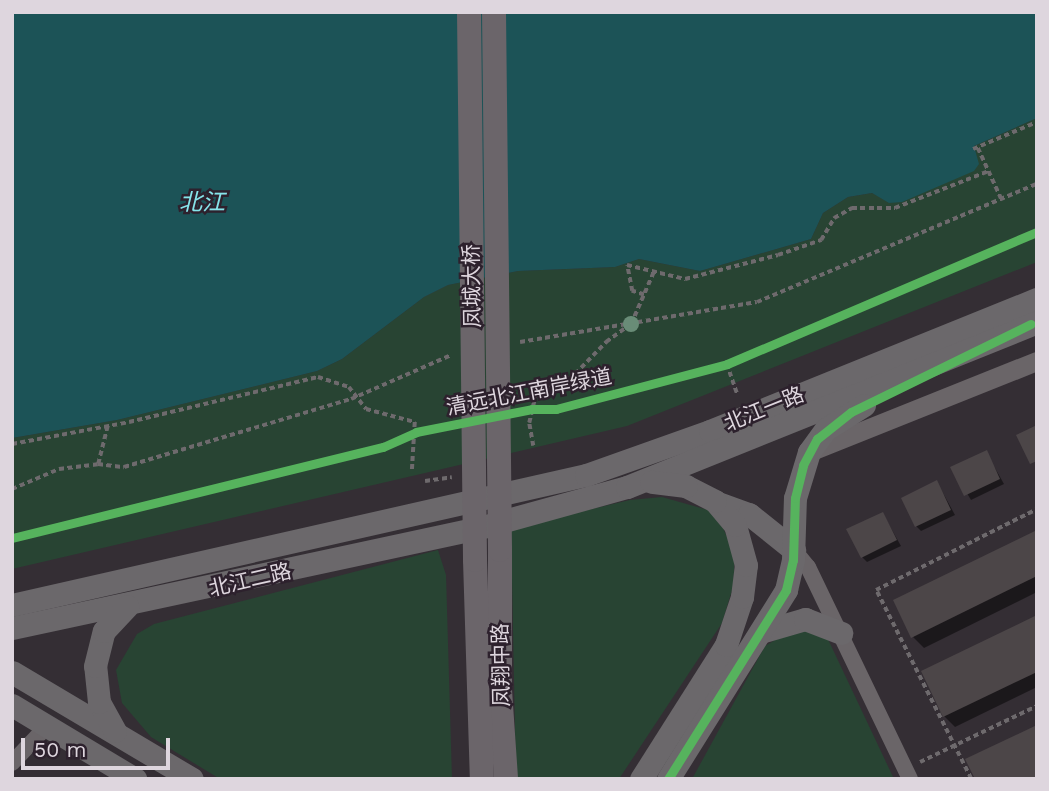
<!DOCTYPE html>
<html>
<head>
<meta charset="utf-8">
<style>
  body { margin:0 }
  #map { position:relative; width:1049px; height:791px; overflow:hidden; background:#342e34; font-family:"Work Sans","Noto Sans SC",sans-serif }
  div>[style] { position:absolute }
  .green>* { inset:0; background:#284433 }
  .water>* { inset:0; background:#1c5357 }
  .shadow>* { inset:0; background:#0007 }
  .building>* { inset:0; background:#4c4648 }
  .path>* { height:3.5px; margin-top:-1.75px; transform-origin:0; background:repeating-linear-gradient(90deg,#6e6a6d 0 5px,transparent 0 8.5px) }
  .minor>* { height:16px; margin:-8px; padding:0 8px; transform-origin:8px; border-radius:8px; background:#6a6568 }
  .tertiary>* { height:19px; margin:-9.5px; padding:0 9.5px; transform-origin:9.5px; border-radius:9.5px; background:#6a6568 }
  .secondary>* { height:23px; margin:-11.5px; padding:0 11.5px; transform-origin:11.5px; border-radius:11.5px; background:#6b686b }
  .primary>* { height:24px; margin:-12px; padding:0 12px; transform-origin:12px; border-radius:12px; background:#6b656a }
  .primary-bridge>* { height:24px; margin:-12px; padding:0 12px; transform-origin:12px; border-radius:12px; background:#6b656a }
  .cycleway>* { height:9px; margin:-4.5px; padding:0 4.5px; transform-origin:4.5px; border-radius:4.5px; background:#56b35d }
  .trees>* { width:16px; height:16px; margin:-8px; border-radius:50%; background:#698c77 }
  span { translate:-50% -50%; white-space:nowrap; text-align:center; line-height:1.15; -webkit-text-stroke:5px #2d212d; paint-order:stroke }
  .street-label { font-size:21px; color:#ded6de }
  .water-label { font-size:23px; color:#86e4ea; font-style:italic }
  .frame { position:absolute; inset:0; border:14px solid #ded6de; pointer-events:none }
  .scale { position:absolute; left:21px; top:738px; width:149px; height:32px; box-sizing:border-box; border:4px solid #ded6de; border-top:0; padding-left:9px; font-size:21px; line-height:24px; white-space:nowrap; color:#ded6de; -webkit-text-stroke:5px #2d212d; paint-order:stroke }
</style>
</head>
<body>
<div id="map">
  <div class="green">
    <div style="clip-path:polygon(1037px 118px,1037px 262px,627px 426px,12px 569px,12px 438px,117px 420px,317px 371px,342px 359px,424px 297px,448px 285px,518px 271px,615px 267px,639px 259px,700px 271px,811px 239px,823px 213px,848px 197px,872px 193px,890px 203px,978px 164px,974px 146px)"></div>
    <div style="clip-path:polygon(662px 497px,708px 510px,723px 528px,735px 554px,733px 587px,722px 623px,619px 779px,516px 779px,511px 528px,630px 500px)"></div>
    <div style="clip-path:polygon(438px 550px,446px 575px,452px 779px,220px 779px,151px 737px,122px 703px,116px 670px,137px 634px,154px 624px)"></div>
    <div style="clip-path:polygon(799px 626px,826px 635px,894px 779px,692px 779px,765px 646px)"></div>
  </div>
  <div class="water">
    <div style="clip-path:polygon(12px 12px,1037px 12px,1037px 118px,974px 146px,979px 164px,974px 171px,902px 202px,889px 203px,872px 193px,848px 197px,823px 213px,811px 239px,700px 271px,639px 259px,615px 267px,518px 271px,448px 285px,424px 297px,342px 359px,317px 371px,117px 420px,12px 438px)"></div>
  </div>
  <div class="shadow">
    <div style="clip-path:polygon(986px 452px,1004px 484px,971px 500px,952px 468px)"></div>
    <div style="clip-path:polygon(937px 482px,955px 515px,921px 531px,916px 526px)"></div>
    <div style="clip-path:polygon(883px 514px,901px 546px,867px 562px,862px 557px)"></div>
    <div style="clip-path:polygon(1037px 532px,1037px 592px,924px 648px,913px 637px)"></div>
    <div style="clip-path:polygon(1037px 617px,1037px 687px,955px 727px,944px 716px)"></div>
  </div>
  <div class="building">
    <div style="clip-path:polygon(1037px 425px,1037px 461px,1030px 464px,1016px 435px)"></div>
    <div style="clip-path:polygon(987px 450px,1000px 479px,964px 496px,950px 467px)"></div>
    <div style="clip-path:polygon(937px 480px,951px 510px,915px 527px,901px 498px)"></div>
    <div style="clip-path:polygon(883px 512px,897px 540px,861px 558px,846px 529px)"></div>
    <div style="clip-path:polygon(1037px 530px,1037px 576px,911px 638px,893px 600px)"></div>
    <div style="clip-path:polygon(1037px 615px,1037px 672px,943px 717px,921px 671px)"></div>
    <div style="clip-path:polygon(1037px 725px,1037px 779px,975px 779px,965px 759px)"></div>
  </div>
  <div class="path">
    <div style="left:978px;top:148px;width:55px;rotate:65.3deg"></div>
    <div style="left:973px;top:149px;width:69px;rotate:-22.9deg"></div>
    <div style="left:644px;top:295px;width:13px;rotate:-162deg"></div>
    <div style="left:632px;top:291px;width:26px;rotate:-101deg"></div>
    <div style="left:627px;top:265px;width:60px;rotate:13.6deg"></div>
    <div style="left:685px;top:279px;width:96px;rotate:-14.5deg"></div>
    <div style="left:778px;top:255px;width:46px;rotate:-19.2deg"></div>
    <div style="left:821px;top:240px;width:26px;rotate:-59deg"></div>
    <div style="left:834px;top:218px;width:21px;rotate:-29deg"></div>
    <div style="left:852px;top:208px;width:43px"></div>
    <div style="left:895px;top:208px;width:101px;rotate:-21.5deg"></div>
    <div style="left:520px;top:342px;width:240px;rotate:-9.6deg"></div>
    <div style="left:757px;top:302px;width:304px;rotate:-22.9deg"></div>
    <div style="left:727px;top:364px;width:31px;rotate:71deg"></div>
    <div style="left:12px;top:444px;width:119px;rotate:-10.6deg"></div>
    <div style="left:129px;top:422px;width:194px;rotate:-13.4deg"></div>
    <div style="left:318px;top:377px;width:33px;rotate:18deg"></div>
    <div style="left:349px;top:387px;width:28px;rotate:52deg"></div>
    <div style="left:366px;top:409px;width:51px;rotate:14.9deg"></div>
    <div style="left:415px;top:422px;width:50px;rotate:93.4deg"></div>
    <div style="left:533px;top:446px;width:23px;rotate:-100deg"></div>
    <div style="left:529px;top:423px;width:28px;rotate:-77deg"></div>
    <div style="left:535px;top:396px;width:46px;rotate:-28.8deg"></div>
    <div style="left:575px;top:374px;width:45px;rotate:-45.9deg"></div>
    <div style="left:606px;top:342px;width:31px;rotate:-36deg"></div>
    <div style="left:631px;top:324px;width:58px;rotate:-66.5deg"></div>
    <div style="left:98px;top:464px;width:41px;rotate:-76deg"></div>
    <div style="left:425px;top:481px;width:27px;rotate:-8deg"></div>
    <div style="left:12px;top:489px;width:51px;rotate:-23.1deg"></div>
    <div style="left:59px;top:469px;width:39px;rotate:-7deg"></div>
    <div style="left:98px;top:464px;width:26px;rotate:7deg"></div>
    <div style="left:124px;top:467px;width:237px;rotate:-16.7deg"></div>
    <div style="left:351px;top:399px;width:109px;rotate:-23.7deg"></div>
    <div style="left:920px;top:762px;width:130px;rotate:-25.6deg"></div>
    <div style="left:971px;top:779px;width:212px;rotate:-116.7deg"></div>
    <div style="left:876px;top:590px;width:180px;rotate:-26.7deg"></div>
  </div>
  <div class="minor">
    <div style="left:794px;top:550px;width:22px;rotate:51deg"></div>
    <div style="left:808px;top:567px;width:235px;rotate:64.3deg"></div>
    <div style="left:12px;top:763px;width:52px;rotate:-46.5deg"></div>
  </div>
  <div class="tertiary">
    <div style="left:809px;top:452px;width:245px;rotate:-21.8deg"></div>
  </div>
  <div class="secondary">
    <div style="left:718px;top:503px;width:33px;rotate:20deg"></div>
    <div style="left:749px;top:514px;width:58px;rotate:38.7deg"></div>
    <div style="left:12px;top:605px;width:589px;rotate:-12.76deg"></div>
    <div style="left:586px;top:475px;width:132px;rotate:-19.5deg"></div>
    <div style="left:710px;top:431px;width:353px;rotate:-22deg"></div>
    <div style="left:12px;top:628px;width:485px;rotate:-12.1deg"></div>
    <div style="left:486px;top:526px;width:146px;rotate:-15.5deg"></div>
    <div style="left:627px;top:487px;width:442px;rotate:-21.9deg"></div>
    <div style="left:764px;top:631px;width:43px;rotate:-16.3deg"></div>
    <div style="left:805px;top:619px;width:39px;rotate:21deg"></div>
    <div style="left:12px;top:672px;width:209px;rotate:30.7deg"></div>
    <div style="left:12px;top:705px;width:144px;rotate:31deg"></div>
    <div style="left:115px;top:731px;width:33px;rotate:-119deg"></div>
    <div style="left:99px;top:702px;width:36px;rotate:-96deg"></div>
    <div style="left:95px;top:666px;width:36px;rotate:-76deg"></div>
    <div style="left:104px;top:631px;width:34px;rotate:-47deg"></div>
    <div style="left:641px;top:779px;width:159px;rotate:-57.6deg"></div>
    <div style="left:726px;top:645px;width:51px;rotate:-71.6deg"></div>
    <div style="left:742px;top:597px;width:32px;rotate:-83deg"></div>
    <div style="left:746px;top:565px;width:41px;rotate:-105.4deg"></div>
    <div style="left:735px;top:525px;width:31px;rotate:-130deg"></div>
    <div style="left:715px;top:501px;width:33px;rotate:-153deg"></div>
    <div style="left:686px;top:486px;width:35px;rotate:-173deg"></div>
    <div style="left:668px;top:779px;width:223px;rotate:-58deg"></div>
    <div style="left:786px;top:590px;width:31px;rotate:-77deg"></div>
    <div style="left:793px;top:560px;width:62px;rotate:-88.2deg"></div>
    <div style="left:795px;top:498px;width:48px;rotate:-73.1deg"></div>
    <div style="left:809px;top:452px;width:29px;rotate:-54deg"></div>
    <div style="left:826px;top:429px;width:45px;rotate:-32.3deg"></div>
  </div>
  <div class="primary">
    <div style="left:500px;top:550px;width:140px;rotate:90deg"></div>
    <div style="left:500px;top:690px;width:89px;rotate:86.1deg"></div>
    <div style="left:475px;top:560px;width:219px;rotate:88.2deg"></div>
  </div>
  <div class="primary-bridge">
    <div style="left:469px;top:12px;width:548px;rotate:89.37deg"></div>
    <div style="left:494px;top:12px;width:538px;rotate:89.36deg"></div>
  </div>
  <div class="cycleway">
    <div style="left:12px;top:538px;width:382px;rotate:-13.8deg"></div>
    <div style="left:383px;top:447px;width:36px;rotate:-24deg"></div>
    <div style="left:416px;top:432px;width:118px;rotate:-11.2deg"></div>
    <div style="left:532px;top:409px;width:24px"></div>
    <div style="left:556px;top:409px;width:177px;rotate:-14.7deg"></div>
    <div style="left:727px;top:364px;width:337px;rotate:-23.1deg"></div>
    <div style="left:668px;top:779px;width:223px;rotate:-58deg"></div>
    <div style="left:786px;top:590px;width:31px;rotate:-77deg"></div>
    <div style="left:793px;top:560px;width:62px;rotate:-88.2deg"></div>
    <div style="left:795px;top:498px;width:34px;rotate:-76deg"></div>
    <div style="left:803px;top:465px;width:30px;rotate:-62deg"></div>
    <div style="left:817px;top:439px;width:43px;rotate:-38.5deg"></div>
    <div style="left:851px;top:412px;width:200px;rotate:-26.1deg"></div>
  </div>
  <div class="trees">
    <div style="left:631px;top:324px"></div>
  </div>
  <div class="street-label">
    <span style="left:472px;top:286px;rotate:-91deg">凤城大桥</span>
    <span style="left:529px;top:392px;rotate:-11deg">清远北江南岸绿道</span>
    <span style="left:764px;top:409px;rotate:-22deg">北江一路</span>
    <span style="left:250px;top:580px;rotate:-13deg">北江二路</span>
    <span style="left:501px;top:665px;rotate:-91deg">凤翔中路</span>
  </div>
  <div class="water-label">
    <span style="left:202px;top:203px">北江</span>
  </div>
  <div class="frame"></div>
  <div class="scale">50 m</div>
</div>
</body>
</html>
